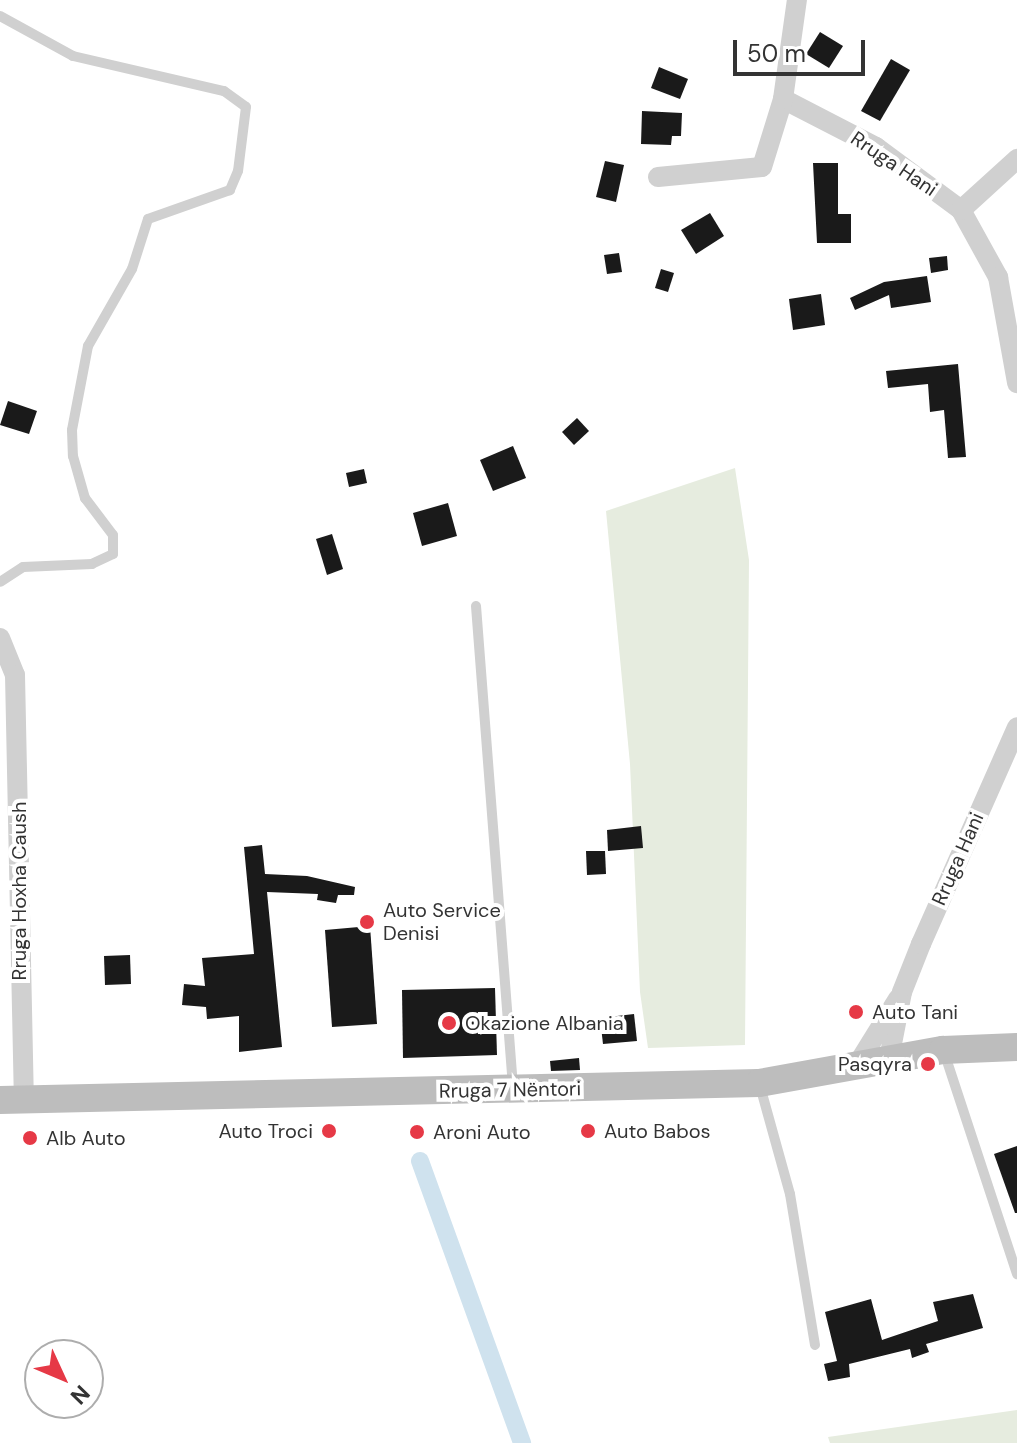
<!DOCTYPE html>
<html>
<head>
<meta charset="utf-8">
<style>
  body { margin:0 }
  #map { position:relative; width:1017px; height:1443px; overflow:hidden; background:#fff; font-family:"DM Sans",sans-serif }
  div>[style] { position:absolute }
  .green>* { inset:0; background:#e6ecdf }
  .canal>* { height:18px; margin:-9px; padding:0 9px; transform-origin:9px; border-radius:9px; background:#cfe2ee }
  .building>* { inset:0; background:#1a1a1a }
  .service>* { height:10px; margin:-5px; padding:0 5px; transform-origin:5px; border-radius:5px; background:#d0d0d0 }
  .minor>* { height:20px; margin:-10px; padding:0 10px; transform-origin:10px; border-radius:10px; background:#d0d0d0 }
  .secondary>* { height:28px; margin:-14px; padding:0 14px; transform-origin:14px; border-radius:14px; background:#bdbdbd }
  .dots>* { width:22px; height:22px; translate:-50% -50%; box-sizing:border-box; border:4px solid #fff; border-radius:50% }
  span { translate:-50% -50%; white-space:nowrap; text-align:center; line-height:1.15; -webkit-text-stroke:8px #fff; paint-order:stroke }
  .street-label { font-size:20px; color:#333 }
  .poi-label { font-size:20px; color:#333 }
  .left { translate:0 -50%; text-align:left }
  .right { translate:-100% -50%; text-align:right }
  .north { position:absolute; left:24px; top:1339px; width:80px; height:80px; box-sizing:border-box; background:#fff; border:2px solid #adadad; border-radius:50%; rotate:134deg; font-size:22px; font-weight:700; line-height:32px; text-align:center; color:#333 }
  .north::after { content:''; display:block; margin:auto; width:28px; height:36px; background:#e63946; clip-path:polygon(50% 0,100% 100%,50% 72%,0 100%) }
  .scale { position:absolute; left:733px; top:40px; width:132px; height:36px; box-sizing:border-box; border:4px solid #333; border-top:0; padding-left:10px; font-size:24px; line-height:28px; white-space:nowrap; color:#333; -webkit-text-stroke:6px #fff; paint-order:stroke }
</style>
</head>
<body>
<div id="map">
  <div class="green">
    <div style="clip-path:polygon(735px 468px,749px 560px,745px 1045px,648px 1048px,640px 992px,630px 764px,606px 511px)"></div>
    <div style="clip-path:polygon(1017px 1410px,1017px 1443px,830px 1443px,828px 1437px)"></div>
  </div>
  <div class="canal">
    <div style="left:420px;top:1161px;width:300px;rotate:70.1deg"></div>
  </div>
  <div class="building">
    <div style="clip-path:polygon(820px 32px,843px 46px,829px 68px,806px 54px)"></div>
    <div style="clip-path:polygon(891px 59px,910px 70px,880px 121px,861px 111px)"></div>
    <div style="clip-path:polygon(659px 67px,688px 79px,680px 99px,651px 88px)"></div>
    <div style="clip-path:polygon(642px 111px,682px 113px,681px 136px,672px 136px,671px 145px,641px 144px)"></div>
    <div style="clip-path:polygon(605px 161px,624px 165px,616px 202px,596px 197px)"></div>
    <div style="clip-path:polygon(813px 163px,838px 163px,838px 214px,851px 214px,851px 243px,817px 243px)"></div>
    <div style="clip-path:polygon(710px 213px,724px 236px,696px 254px,681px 230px)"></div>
    <div style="clip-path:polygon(619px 253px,622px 272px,607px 274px,604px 255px)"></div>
    <div style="clip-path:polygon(947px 256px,948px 270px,931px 273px,929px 258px)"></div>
    <div style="clip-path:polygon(661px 269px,674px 273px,668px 292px,655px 288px)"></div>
    <div style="clip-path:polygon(927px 276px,931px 302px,891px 308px,889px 295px,855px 310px,850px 298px,884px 282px)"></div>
    <div style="clip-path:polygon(821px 294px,825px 325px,793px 330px,789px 299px)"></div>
    <div style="clip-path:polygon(958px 364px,966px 457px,948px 458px,944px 410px,930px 412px,928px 384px,888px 388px,886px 371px)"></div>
    <div style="clip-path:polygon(8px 401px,37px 411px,29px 434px,0 425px)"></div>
    <div style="clip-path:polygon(577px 418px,589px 431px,574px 445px,562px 432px)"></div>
    <div style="clip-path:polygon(513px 446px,526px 478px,493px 491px,480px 460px)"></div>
    <div style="clip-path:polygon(364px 469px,367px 483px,349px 487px,346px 473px)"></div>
    <div style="clip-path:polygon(448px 503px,457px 536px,422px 546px,413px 513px)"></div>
    <div style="clip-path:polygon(332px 534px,343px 569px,327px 575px,316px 539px)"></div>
    <div style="clip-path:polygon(641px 826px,643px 848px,608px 851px,607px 830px)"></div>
    <div style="clip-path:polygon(262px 845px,265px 874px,307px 876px,355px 887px,354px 895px,338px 895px,336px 903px,317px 900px,318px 894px,267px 892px,282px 1047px,239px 1052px,239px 1016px,207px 1019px,206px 1007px,182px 1005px,184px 984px,205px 986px,202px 958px,254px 954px,244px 847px)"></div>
    <div style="clip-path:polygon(586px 851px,605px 851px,606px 874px,587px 875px)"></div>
    <div style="clip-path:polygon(370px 926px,377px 1024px,332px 1027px,325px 930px)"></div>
    <div style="clip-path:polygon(130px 955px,131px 984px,105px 985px,104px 956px)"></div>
    <div style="clip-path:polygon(495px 988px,497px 1055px,403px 1058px,402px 990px)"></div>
    <div style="clip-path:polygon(634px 1014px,637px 1041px,603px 1044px,600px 1018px)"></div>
    <div style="clip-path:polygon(579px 1058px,580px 1070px,551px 1071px,550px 1061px)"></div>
    <div style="clip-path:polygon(1017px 1146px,1017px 1213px,1015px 1213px,994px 1154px)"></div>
    <div style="clip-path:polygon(973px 1294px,983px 1328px,926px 1344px,929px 1352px,912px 1358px,910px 1349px,849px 1364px,850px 1377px,828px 1381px,824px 1364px,837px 1361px,825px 1312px,871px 1299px,882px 1340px,938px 1321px,933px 1302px)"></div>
  </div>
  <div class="service">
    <div style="left:0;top:16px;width:83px;rotate:28.7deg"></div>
    <div style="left:73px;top:56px;width:155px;rotate:13.1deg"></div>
    <div style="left:224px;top:91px;width:27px;rotate:36deg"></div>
    <div style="left:246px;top:107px;width:64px;rotate:97.1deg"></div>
    <div style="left:238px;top:171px;width:21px;rotate:113deg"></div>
    <div style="left:230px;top:190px;width:87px;rotate:160.5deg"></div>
    <div style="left:148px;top:219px;width:52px;rotate:107.7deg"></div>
    <div style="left:132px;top:269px;width:89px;rotate:119.7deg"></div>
    <div style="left:88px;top:346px;width:86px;rotate:100.8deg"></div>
    <div style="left:72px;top:430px;width:26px;rotate:88deg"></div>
    <div style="left:73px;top:456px;width:44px;rotate:74.1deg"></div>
    <div style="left:85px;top:498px;width:46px;rotate:52.9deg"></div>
    <div style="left:113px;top:535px;width:19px;rotate:90deg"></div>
    <div style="left:113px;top:554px;width:23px;rotate:155deg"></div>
    <div style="left:92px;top:564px;width:69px;rotate:177.5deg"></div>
    <div style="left:23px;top:567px;width:27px;rotate:147deg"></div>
    <div style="left:476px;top:606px;width:481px;rotate:85.6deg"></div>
    <div style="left:944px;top:1052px;width:234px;rotate:71.8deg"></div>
    <div style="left:760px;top:1086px;width:112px;rotate:74.5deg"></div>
    <div style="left:790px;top:1194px;width:153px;rotate:80.6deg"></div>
  </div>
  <div class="minor">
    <div style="left:783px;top:99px;width:105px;rotate:27.3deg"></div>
    <div style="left:876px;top:147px;width:106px;rotate:36.5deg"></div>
    <div style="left:961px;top:210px;width:77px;rotate:61.1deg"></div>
    <div style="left:998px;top:277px;width:108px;rotate:79.8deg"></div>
    <div style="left:658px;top:177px;width:104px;rotate:-5.5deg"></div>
    <div style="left:762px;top:167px;width:71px;rotate:-72.8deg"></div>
    <div style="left:783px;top:99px;width:100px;rotate:-82deg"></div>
    <div style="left:961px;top:210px;width:76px;rotate:-42.3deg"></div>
    <div style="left:0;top:638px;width:40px;rotate:68deg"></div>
    <div style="left:15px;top:675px;width:423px;rotate:88.8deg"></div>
    <div style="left:889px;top:1059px;width:68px;rotate:-79deg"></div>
    <div style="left:902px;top:992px;width:52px;rotate:-68.4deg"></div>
    <div style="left:921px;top:944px;width:237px;rotate:-66.1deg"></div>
    <div style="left:857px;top:1065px;width:78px;rotate:-58.2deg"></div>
  </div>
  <div class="secondary">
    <div style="left:0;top:1100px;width:759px;rotate:-1.28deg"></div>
    <div style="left:759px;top:1083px;width:187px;rotate:-10.2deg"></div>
    <div style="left:943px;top:1050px;width:74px;rotate:-2.3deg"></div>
  </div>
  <div class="dots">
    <div style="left:367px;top:922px;background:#e63946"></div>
    <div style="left:856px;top:1012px;background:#e63946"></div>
    <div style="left:449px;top:1023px;background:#e63946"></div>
    <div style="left:928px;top:1064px;background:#e63946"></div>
    <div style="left:329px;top:1131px;background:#e63946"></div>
    <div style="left:588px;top:1131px;background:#e63946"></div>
    <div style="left:417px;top:1132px;background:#e63946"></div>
    <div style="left:30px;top:1138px;background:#e63946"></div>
  </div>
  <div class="street-label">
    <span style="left:894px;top:164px;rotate:34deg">Rruga Hani</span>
    <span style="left:958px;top:859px;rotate:-66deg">Rruga Hani</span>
    <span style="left:19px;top:891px;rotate:-90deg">Rruga Hoxha Caush</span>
    <span style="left:510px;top:1090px;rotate:-1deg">Rruga 7 Nëntori</span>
  </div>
  <div class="poi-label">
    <span class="left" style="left:383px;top:922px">Auto Service<br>Denisi</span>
    <span class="left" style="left:872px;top:1012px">Auto Tani</span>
    <span class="left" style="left:465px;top:1023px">Okazione Albania</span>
    <span class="right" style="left:912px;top:1064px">Pasqyra</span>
    <span class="right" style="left:313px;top:1131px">Auto Troci</span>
    <span class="left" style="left:604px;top:1131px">Auto Babos</span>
    <span class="left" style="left:433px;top:1132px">Aroni Auto</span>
    <span class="left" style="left:46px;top:1138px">Alb Auto</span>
  </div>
  <div class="north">N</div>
  <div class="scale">50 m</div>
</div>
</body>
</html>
